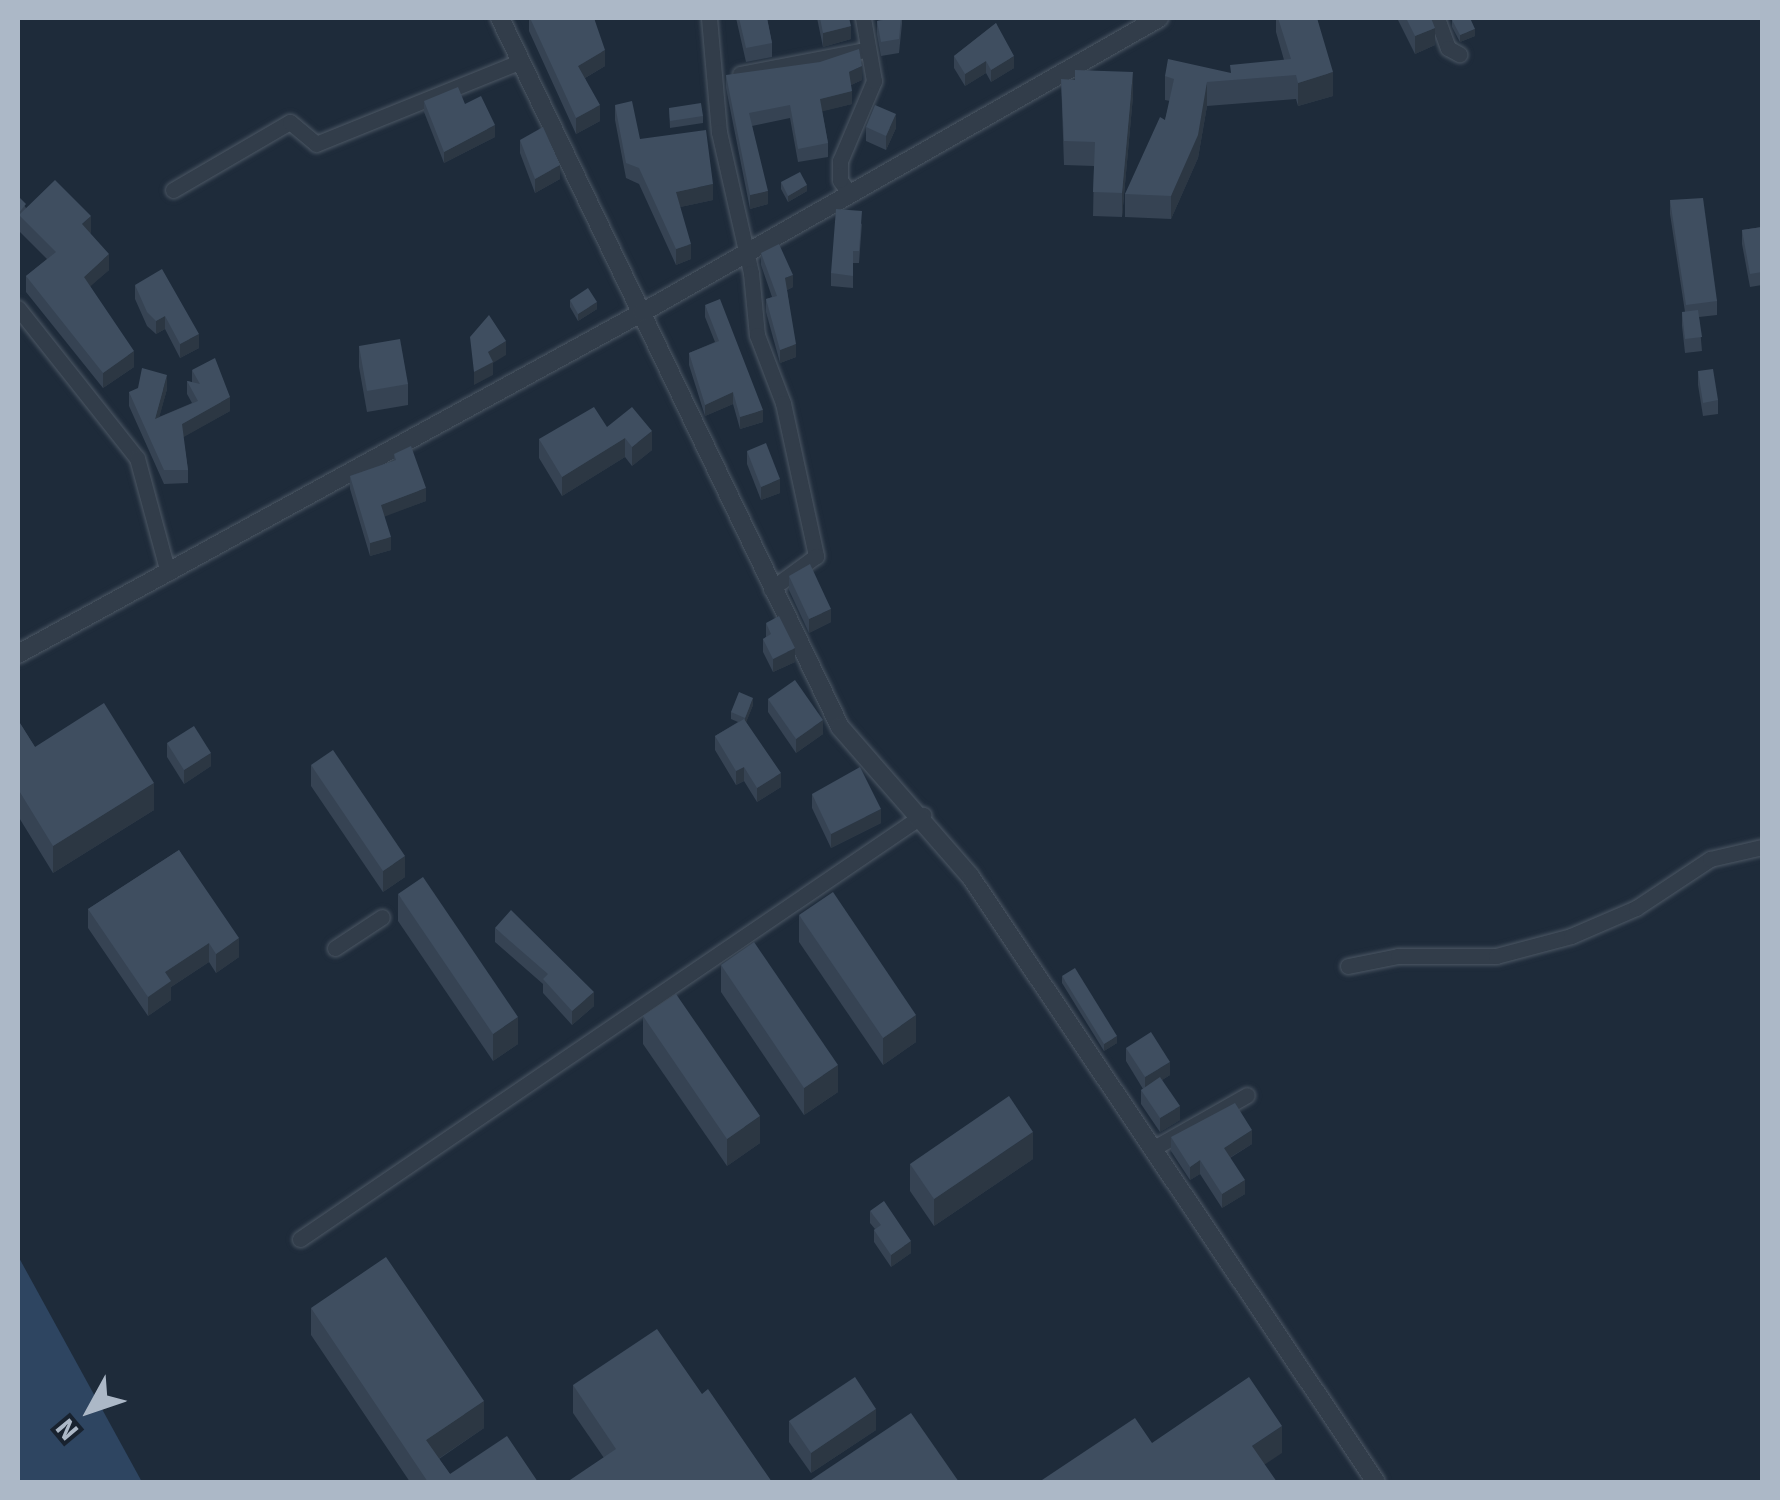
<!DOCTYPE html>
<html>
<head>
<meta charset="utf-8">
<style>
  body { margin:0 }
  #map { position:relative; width:1780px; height:1500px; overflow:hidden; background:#1e2b3a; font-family:"Source Sans 3",sans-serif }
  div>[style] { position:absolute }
  .water>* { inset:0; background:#2e4561 }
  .roads { filter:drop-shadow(0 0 2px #4d5865) drop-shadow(0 0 2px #4d5865) }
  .minor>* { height:15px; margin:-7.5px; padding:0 7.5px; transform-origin:7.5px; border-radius:7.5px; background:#323d4a }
  .tertiary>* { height:18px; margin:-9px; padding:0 9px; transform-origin:9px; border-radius:9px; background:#323d4a }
  .wall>* { inset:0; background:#364353 }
  .shaded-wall>* { inset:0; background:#2c3743 }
  .building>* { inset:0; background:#3f4e60 }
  span { translate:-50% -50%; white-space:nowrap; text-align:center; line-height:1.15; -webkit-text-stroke:10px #18222f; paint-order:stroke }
  .frame { position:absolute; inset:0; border:20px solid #acb8c7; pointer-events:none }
  .north { position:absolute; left:40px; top:1360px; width:100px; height:100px; -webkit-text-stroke:8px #18222f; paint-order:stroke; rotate:230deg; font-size:28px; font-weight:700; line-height:40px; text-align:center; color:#acb8c7 }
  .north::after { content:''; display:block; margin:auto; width:35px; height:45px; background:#acb8c7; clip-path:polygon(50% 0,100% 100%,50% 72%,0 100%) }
</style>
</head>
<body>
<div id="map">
  <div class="water">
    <div style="clip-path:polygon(18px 1256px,142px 1482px,18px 1482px)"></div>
  </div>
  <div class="roads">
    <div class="minor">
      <div style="left:709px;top:18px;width:114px;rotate:85deg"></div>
      <div style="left:719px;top:132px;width:145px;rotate:77.2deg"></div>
      <div style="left:751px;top:273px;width:62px;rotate:84.5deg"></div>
      <div style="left:757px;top:335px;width:73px;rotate:69.1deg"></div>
      <div style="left:783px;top:403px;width:157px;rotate:77.8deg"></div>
      <div style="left:816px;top:556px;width:56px;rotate:143.7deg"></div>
      <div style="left:1437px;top:18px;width:32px;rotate:70deg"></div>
      <div style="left:1448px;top:48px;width:13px;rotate:29deg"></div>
      <div style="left:740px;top:74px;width:127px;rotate:-10.9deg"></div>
      <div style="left:173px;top:190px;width:135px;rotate:-30.2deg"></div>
      <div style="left:290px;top:122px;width:34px;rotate:40deg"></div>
      <div style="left:316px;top:144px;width:221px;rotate:-22deg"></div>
      <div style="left:850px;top:194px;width:17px;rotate:-126deg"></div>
      <div style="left:840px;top:180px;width:19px;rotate:-90deg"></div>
      <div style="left:840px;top:161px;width:87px;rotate:-67deg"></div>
      <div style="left:874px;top:81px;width:64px;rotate:-99.9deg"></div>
      <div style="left:18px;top:308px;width:191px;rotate:51.6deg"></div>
      <div style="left:137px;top:458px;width:119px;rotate:74.9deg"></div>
      <div style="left:335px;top:948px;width:56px;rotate:-33.4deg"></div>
      <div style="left:1348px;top:966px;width:51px;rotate:-11.3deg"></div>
      <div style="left:1398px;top:956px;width:98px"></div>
      <div style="left:1496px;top:956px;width:78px;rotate:-14.9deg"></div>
      <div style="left:1571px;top:936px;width:71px;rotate:-23.3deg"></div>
      <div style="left:1636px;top:908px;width:89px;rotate:-33.5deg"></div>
      <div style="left:1710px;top:859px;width:53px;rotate:-13deg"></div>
      <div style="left:1152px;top:1149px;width:109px;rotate:-29.6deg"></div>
      <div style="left:300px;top:1239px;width:754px;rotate:-34.24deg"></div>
    </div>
    <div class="tertiary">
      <div style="left:500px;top:18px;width:786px;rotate:64.38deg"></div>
      <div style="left:840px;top:727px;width:198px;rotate:48.9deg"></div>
      <div style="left:970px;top:876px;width:729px;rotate:56.18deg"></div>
      <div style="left:18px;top:654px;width:712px;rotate:-28.69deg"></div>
      <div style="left:643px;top:312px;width:594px;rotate:-29.67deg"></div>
    </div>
  </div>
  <div class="wall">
    <div style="clip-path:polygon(529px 18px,594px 18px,605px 66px,585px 78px,600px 121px,576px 134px,529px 31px)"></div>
    <div style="clip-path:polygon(736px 18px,767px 18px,772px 43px,772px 57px,746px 62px)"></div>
    <div style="clip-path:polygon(817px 18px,849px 18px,851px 39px,823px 47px)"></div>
    <div style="clip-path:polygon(885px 18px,902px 18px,902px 24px,899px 53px,881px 56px,877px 35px,877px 21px,885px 19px)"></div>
    <div style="clip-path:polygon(1276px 18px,1317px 18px,1333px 96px,1298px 106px,1296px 99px,1207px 106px,1198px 158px,1171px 219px,1125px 217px,1125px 194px,1165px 120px,1170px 101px,1165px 100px,1165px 76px,1230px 73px,1284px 60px,1276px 32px)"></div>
    <div style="clip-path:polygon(1397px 18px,1431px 18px,1435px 45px,1415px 54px)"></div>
    <div style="clip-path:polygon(1452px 20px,1475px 36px,1460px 42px,1452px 27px)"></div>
    <div style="clip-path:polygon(996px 23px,1014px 68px,991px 82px,986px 73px,965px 86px,954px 68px,954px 56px)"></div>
    <div style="clip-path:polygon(726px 75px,862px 80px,851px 85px,852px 104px,822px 111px,828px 143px,828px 157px,798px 162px,790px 118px,752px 126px,768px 204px,750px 209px,726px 88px)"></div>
    <div style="clip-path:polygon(1061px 79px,1133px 96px,1122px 217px,1093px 216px,1094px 166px,1064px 165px)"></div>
    <div style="clip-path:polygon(424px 101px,465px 104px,495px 137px,444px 163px,424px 112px)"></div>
    <div style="clip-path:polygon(615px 105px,640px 139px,713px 200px,680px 207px,691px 259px,676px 265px,639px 184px,626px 178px,615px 120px)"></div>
    <div style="clip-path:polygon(669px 108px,703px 116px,703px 123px,670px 128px)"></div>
    <div style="clip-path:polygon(866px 127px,896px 128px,886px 150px,866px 141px)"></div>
    <div style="clip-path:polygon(520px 140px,560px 179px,535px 193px,520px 153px)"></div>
    <div style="clip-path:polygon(781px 182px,807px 191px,788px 202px,781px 189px)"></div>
    <div style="clip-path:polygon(18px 196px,26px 208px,91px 232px,90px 233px,109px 270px,90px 286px,134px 367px,103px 388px,26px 292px,26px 276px,47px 259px,19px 231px)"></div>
    <div style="clip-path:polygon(1670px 200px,1717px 301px,1717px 315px,1699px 317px,1702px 351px,1685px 353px,1682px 326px,1682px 312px,1685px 312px,1670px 214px)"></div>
    <div style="clip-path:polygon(862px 223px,859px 263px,853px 263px,853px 288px,831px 286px,831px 273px)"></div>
    <div style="clip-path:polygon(1762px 227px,1762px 285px,1750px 287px,1742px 244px,1742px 230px)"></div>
    <div style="clip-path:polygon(761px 253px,793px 287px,787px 290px,796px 357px,780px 363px,766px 312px,766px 299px,772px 297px,761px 265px)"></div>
    <div style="clip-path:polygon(135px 285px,199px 348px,180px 358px,165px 329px,156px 334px,147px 326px,135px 299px)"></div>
    <div style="clip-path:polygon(570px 300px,597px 309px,578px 321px,570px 307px)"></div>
    <div style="clip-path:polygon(705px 305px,763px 422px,740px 429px,733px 404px,705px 416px,689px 365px,689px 353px,715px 342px,705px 317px)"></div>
    <div style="clip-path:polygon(359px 346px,408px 384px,408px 405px,367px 412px,359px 367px)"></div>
    <div style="clip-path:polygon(192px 370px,230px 411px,183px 437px,188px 470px,188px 483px,164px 484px,129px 406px,129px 392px,167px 389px,159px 417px,192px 403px,187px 394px,187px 381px,192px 382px)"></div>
    <div style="clip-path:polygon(1698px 371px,1718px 400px,1718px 414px,1703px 416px,1698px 385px)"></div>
    <div style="clip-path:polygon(607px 427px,652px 450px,632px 466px,625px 457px,562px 496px,539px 458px,539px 439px)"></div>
    <div style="clip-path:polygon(747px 451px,780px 493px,761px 500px,747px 464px)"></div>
    <div style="clip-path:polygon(394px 454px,426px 501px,384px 516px,391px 550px,370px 556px,350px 489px,350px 476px,394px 461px)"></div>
    <div style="clip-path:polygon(789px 576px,831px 622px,809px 633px,789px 590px)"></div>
    <div style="clip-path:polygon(766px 623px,795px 662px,773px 672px,763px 652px,763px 639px,766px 637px)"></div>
    <div style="clip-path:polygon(768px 699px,823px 734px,796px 753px,768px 712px)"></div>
    <div style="clip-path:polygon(753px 705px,746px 722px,781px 787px,757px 802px,744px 781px,736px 785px,715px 750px,715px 736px,738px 722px,731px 719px,731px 712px)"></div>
    <div style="clip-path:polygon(18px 720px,35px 747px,154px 810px,53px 873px,18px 816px)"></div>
    <div style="clip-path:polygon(167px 743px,211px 766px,184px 784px,167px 757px)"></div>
    <div style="clip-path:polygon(311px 765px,405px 877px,383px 892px,311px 786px)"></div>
    <div style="clip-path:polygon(812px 794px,881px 823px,831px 848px,812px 808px)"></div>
    <div style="clip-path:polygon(179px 850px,239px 957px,216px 973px,209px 962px,171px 987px,171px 1000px,148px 1016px,88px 928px,88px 909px)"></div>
    <div style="clip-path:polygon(398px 894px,518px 1044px,493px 1061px,398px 921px)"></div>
    <div style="clip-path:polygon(799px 915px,916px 1042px,883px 1065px,799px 942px)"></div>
    <div style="clip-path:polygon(495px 928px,594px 1006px,572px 1025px,543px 993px,543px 984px,495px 942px)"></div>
    <div style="clip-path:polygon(721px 965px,838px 1092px,804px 1115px,721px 992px)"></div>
    <div style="clip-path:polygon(1062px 976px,1117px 1043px,1104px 1051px,1062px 983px)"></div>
    <div style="clip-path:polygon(643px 1016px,760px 1143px,727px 1166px,643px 1044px)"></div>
    <div style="clip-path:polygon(1126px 1048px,1170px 1075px,1162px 1080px,1180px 1120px,1160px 1132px,1141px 1104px,1141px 1090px,1143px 1089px,1126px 1061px)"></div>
    <div style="clip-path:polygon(1171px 1137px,1252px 1144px,1230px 1158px,1245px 1194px,1222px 1208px,1200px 1174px,1190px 1180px,1171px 1151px)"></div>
    <div style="clip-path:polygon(1033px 1159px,934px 1226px,910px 1191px,910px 1164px)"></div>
    <div style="clip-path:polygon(870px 1211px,911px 1253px,891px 1267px,874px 1242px,874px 1230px,875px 1229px,870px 1223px)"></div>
    <div style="clip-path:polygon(311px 1308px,484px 1428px,439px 1459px,450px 1474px,538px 1482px,410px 1482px,311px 1335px)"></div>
    <div style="clip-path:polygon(573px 1385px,702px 1394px,604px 1458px,573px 1413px)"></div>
    <div style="clip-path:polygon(789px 1421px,876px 1430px,811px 1473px,789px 1442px)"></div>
  </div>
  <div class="shaded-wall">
    <div style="clip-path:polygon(851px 26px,851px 39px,823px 47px,823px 33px)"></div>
    <div style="clip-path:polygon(1435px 28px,1435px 45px,1415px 54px,1415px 36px)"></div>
    <div style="clip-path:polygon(1475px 29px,1475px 36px,1460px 42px,1460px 35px)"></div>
    <div style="clip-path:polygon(605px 50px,605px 66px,578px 82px,578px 66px)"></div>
    <div style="clip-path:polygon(1014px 56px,1014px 68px,991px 82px,991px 70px)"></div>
    <div style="clip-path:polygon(986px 61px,986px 73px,965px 86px,965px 74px)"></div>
    <div style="clip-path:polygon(862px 66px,862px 80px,849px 86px,849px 72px)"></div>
    <div style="clip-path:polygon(1133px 72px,1133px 96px,1122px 217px,1122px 193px)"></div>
    <div style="clip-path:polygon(1333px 72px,1333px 96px,1298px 106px,1298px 83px)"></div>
    <div style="clip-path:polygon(1207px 82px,1207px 106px,1198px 158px,1171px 219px,1171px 196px)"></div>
    <div style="clip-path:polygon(852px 91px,852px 104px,820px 112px,820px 99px)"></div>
    <div style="clip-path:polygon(600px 105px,600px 121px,576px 134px,576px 118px)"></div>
    <div style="clip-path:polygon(896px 114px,896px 128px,886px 150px,886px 136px)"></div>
    <div style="clip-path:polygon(495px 125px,495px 137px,444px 163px,444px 152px)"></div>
    <div style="clip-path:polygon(560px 165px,560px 179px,535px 193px,535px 179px)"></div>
    <div style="clip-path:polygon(713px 184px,713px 200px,676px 208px,676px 192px)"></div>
    <div style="clip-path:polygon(807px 185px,807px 191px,788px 202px,788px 196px)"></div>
    <div style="clip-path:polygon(768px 191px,768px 204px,750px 209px,750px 195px)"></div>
    <div style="clip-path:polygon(91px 216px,91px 232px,82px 240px,82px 224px)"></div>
    <div style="clip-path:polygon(691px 244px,691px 259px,676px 265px,676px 249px)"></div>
    <div style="clip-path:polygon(109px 254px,109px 270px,84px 292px,84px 277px)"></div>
    <div style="clip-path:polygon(793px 275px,793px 287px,785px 291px,785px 278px)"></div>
    <div style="clip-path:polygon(597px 302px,597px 309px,578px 321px,578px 314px)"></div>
    <div style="clip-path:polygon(165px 316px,165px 329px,156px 334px,156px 321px)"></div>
    <div style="clip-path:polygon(199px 334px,199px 348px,180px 358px,180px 344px)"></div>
    <div style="clip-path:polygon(506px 341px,506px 355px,493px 363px,493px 375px,474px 385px,474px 372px,488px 352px)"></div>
    <div style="clip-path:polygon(796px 344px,796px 357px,780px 363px,780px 350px)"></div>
    <div style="clip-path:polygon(134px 351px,134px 367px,103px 388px,103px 373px)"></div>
    <div style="clip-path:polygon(167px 375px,167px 389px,155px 433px,155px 419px)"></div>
    <div style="clip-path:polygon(733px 392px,733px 404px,705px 416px,705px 405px)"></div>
    <div style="clip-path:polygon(230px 397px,230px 411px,182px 438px,182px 424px)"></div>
    <div style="clip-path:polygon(763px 410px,763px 422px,740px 429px,740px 417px)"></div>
    <div style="clip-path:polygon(652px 431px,652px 450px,632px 466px,632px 447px)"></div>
    <div style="clip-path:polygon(625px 438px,625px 457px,562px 496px,562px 477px)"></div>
    <div style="clip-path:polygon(780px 479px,780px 493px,761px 500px,761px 487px)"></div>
    <div style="clip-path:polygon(426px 488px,426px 501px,381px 518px,381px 505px)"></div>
    <div style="clip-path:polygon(391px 537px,391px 550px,370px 556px,370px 543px)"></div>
    <div style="clip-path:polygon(831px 609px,831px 622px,809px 633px,809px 619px)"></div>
    <div style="clip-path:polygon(795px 648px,795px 662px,773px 672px,773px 659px)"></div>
    <div style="clip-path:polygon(753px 698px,753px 705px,745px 725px,745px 718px)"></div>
    <div style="clip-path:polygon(823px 720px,823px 734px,796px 753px,796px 739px)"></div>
    <div style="clip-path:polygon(211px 753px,211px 766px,184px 784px,184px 770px)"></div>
    <div style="clip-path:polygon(744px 767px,744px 781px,736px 785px,736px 771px)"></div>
    <div style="clip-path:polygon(781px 773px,781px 787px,757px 802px,757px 788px)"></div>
    <div style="clip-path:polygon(154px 783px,154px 810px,53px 873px,53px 846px)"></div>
    <div style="clip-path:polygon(881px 809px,881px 823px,831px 848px,831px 834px)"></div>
    <div style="clip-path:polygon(405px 856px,405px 877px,383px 892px,383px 871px)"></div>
    <div style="clip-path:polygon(239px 938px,239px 957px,216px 973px,216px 954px)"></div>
    <div style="clip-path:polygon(209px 943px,209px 962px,171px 987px,171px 1000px,148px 1016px,148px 997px,165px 972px)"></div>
    <div style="clip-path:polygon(594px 992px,594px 1006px,572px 1025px,572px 1011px)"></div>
    <div style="clip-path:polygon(916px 1015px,916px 1042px,883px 1065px,883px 1038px)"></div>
    <div style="clip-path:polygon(518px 1017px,518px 1044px,493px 1061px,493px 1034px)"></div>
    <div style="clip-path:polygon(1117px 1036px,1117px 1043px,1104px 1051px,1104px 1044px)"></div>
    <div style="clip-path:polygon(1170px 1062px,1170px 1075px,1145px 1091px,1145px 1077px)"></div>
    <div style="clip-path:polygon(838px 1065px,838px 1092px,804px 1115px,804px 1088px)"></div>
    <div style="clip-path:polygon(1180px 1106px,1180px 1120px,1160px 1132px,1160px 1118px)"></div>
    <div style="clip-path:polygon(760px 1116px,760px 1143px,727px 1166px,727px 1139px)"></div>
    <div style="clip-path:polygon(1252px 1130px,1252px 1144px,1224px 1161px,1224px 1148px)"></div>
    <div style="clip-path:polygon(1033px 1132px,1033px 1159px,934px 1226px,934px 1199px)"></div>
    <div style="clip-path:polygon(1200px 1160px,1200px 1174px,1190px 1180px,1190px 1167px)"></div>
    <div style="clip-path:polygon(1245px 1180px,1245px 1194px,1222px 1208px,1222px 1194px)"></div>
    <div style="clip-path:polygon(911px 1241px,911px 1253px,891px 1267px,891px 1255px)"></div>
    <div style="clip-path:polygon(484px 1401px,484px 1428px,426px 1467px,426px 1440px)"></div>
    <div style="clip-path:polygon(876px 1409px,876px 1430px,811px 1473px,811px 1453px)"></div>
    <div style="clip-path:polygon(1282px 1426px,1282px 1453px,1252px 1473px,1252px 1446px)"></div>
  </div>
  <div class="building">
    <div style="clip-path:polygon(530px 18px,594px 18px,605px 50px,578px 66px,600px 105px,576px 118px)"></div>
    <div style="clip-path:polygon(739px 18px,767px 18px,772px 43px,746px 48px)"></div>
    <div style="clip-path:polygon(820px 18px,849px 18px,851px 26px,823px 33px)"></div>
    <div style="clip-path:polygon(895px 18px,901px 18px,899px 39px,881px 42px,877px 21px)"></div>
    <div style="clip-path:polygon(1278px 18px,1317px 18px,1333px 72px,1298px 83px,1296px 75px,1207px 82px,1198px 135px,1171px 196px,1125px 194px,1160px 117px,1165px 120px,1174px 79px,1165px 76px,1168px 59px,1231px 73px,1230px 65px,1291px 59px)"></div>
    <div style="clip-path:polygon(1406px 18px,1431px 18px,1435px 28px,1415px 36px)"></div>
    <div style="clip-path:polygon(1458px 18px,1470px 18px,1475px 29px,1460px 35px,1452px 20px)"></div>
    <div style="clip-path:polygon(996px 23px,1014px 56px,991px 70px,986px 61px,965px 74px,954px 56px)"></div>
    <div style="clip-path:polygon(859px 49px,862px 66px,849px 72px,852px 91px,820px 99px,828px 143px,798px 149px,790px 105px,749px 113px,768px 191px,750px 195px,726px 75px,820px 62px)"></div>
    <div style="clip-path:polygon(1075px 70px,1133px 72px,1122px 193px,1093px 192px,1095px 142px,1064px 141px,1061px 79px,1075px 80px)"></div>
    <div style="clip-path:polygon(458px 87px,465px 104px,481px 96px,495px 125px,444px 152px,424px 101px)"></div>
    <div style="clip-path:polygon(632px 101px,640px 139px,706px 130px,713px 184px,676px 192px,691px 244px,676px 249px,639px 168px,626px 163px,615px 105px)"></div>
    <div style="clip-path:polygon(701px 103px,703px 116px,670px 121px,669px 108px)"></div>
    <div style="clip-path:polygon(875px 105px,896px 114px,886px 136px,866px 127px)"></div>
    <div style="clip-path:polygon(543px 127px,560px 165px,535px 179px,520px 140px)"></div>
    <div style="clip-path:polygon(800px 172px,807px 185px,788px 196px,781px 182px)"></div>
    <div style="clip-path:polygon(55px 180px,91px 216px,82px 224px,109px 254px,84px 277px,134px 351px,103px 373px,26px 276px,56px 252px,19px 215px)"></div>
    <div style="clip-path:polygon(18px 196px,26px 204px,18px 214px)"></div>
    <div style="clip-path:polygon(1703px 198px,1717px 301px,1686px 305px,1670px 200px)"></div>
    <div style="clip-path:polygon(836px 209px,862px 211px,859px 251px,853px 251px,853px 276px,831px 273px)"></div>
    <div style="clip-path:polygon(1762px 227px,1762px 272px,1750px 274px,1742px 230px)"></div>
    <div style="clip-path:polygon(779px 244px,793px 275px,785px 278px,796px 344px,780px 350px,766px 299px,777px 296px,761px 253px)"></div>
    <div style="clip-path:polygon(162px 269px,199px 334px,180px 344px,165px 316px,156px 321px,147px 312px,135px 285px)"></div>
    <div style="clip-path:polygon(588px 288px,597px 302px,578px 314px,570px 300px)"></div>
    <div style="clip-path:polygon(720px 299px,763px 410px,740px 417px,733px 392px,705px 405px,689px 353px,719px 341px,705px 305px)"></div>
    <div style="clip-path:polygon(1698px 310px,1702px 337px,1685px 339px,1682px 312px)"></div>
    <div style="clip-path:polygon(489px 315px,506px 341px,488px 352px,493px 362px,474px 372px,470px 337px)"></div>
    <div style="clip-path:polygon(400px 339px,408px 384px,367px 391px,359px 346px)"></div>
    <div style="clip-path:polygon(215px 358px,230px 397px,182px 424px,188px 470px,164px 470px,129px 392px,138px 388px,142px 368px,167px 375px,155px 419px,198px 401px,187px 381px,200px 384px,192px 370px)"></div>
    <div style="clip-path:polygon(1713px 369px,1718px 400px,1703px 403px,1698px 371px)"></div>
    <div style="clip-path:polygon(594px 407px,607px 427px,632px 407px,652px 431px,632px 447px,625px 438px,562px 477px,539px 439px)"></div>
    <div style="clip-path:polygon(766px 443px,780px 479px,761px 487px,747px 451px)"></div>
    <div style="clip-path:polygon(411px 446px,426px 488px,381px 505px,391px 537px,370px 543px,350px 476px,396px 460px,394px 454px)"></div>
    <div style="clip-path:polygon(810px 564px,831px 609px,809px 619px,789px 576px)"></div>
    <div style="clip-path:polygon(779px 616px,795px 648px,773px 659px,763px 639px,771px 634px,766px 623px)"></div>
    <div style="clip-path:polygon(795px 680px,823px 720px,796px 739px,768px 699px)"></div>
    <div style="clip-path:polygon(739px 692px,753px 698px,745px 718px,731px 712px)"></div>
    <div style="clip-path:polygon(104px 703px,154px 783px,53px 846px,18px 789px,18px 720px,35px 747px)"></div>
    <div style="clip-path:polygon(744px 719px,781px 773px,757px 788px,744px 767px,736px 771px,715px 736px)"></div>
    <div style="clip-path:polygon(194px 726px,211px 753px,184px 770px,167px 743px)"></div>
    <div style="clip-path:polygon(333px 750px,405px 856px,383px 871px,311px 765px)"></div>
    <div style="clip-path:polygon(860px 767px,881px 809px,831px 834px,812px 794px)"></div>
    <div style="clip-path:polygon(179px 850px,239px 938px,216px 954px,209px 943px,165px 972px,171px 981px,148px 997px,88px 909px)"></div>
    <div style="clip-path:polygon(423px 877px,518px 1017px,493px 1034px,398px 894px)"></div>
    <div style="clip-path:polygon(833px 892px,916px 1015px,883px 1038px,799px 915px)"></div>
    <div style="clip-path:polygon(511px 910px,594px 992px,572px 1011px,543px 979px,548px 974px,495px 928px)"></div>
    <div style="clip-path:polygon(754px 942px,838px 1065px,804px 1088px,721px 965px)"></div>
    <div style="clip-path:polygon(1075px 968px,1117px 1036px,1104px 1044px,1062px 976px)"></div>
    <div style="clip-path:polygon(676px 994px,760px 1116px,727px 1139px,643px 1016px)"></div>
    <div style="clip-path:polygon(1151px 1032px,1170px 1062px,1145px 1077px,1126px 1048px)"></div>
    <div style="clip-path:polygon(1160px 1077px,1180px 1106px,1160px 1118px,1141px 1090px)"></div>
    <div style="clip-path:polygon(1009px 1096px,1033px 1132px,934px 1199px,910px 1164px)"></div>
    <div style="clip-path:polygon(1235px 1103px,1252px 1130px,1224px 1148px,1245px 1180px,1222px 1194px,1200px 1160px,1190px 1167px,1171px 1137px)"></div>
    <div style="clip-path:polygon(884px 1201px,911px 1241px,891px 1255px,874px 1230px,881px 1225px,870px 1211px)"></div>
    <div style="clip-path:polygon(386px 1257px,484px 1401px,426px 1440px,450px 1474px,507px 1436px,538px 1482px,428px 1482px,311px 1308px)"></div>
    <div style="clip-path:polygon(657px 1329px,702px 1394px,708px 1389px,772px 1482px,567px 1482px,616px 1449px,573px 1385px)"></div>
    <div style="clip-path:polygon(855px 1377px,876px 1409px,811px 1453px,789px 1421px)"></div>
    <div style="clip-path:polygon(1249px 1377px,1282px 1426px,1252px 1446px,1277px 1482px,1039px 1482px,1135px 1418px,1152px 1443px)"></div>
    <div style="clip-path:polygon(911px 1413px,959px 1482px,808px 1482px)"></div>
  </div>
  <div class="frame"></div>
  <div class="north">N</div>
</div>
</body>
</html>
